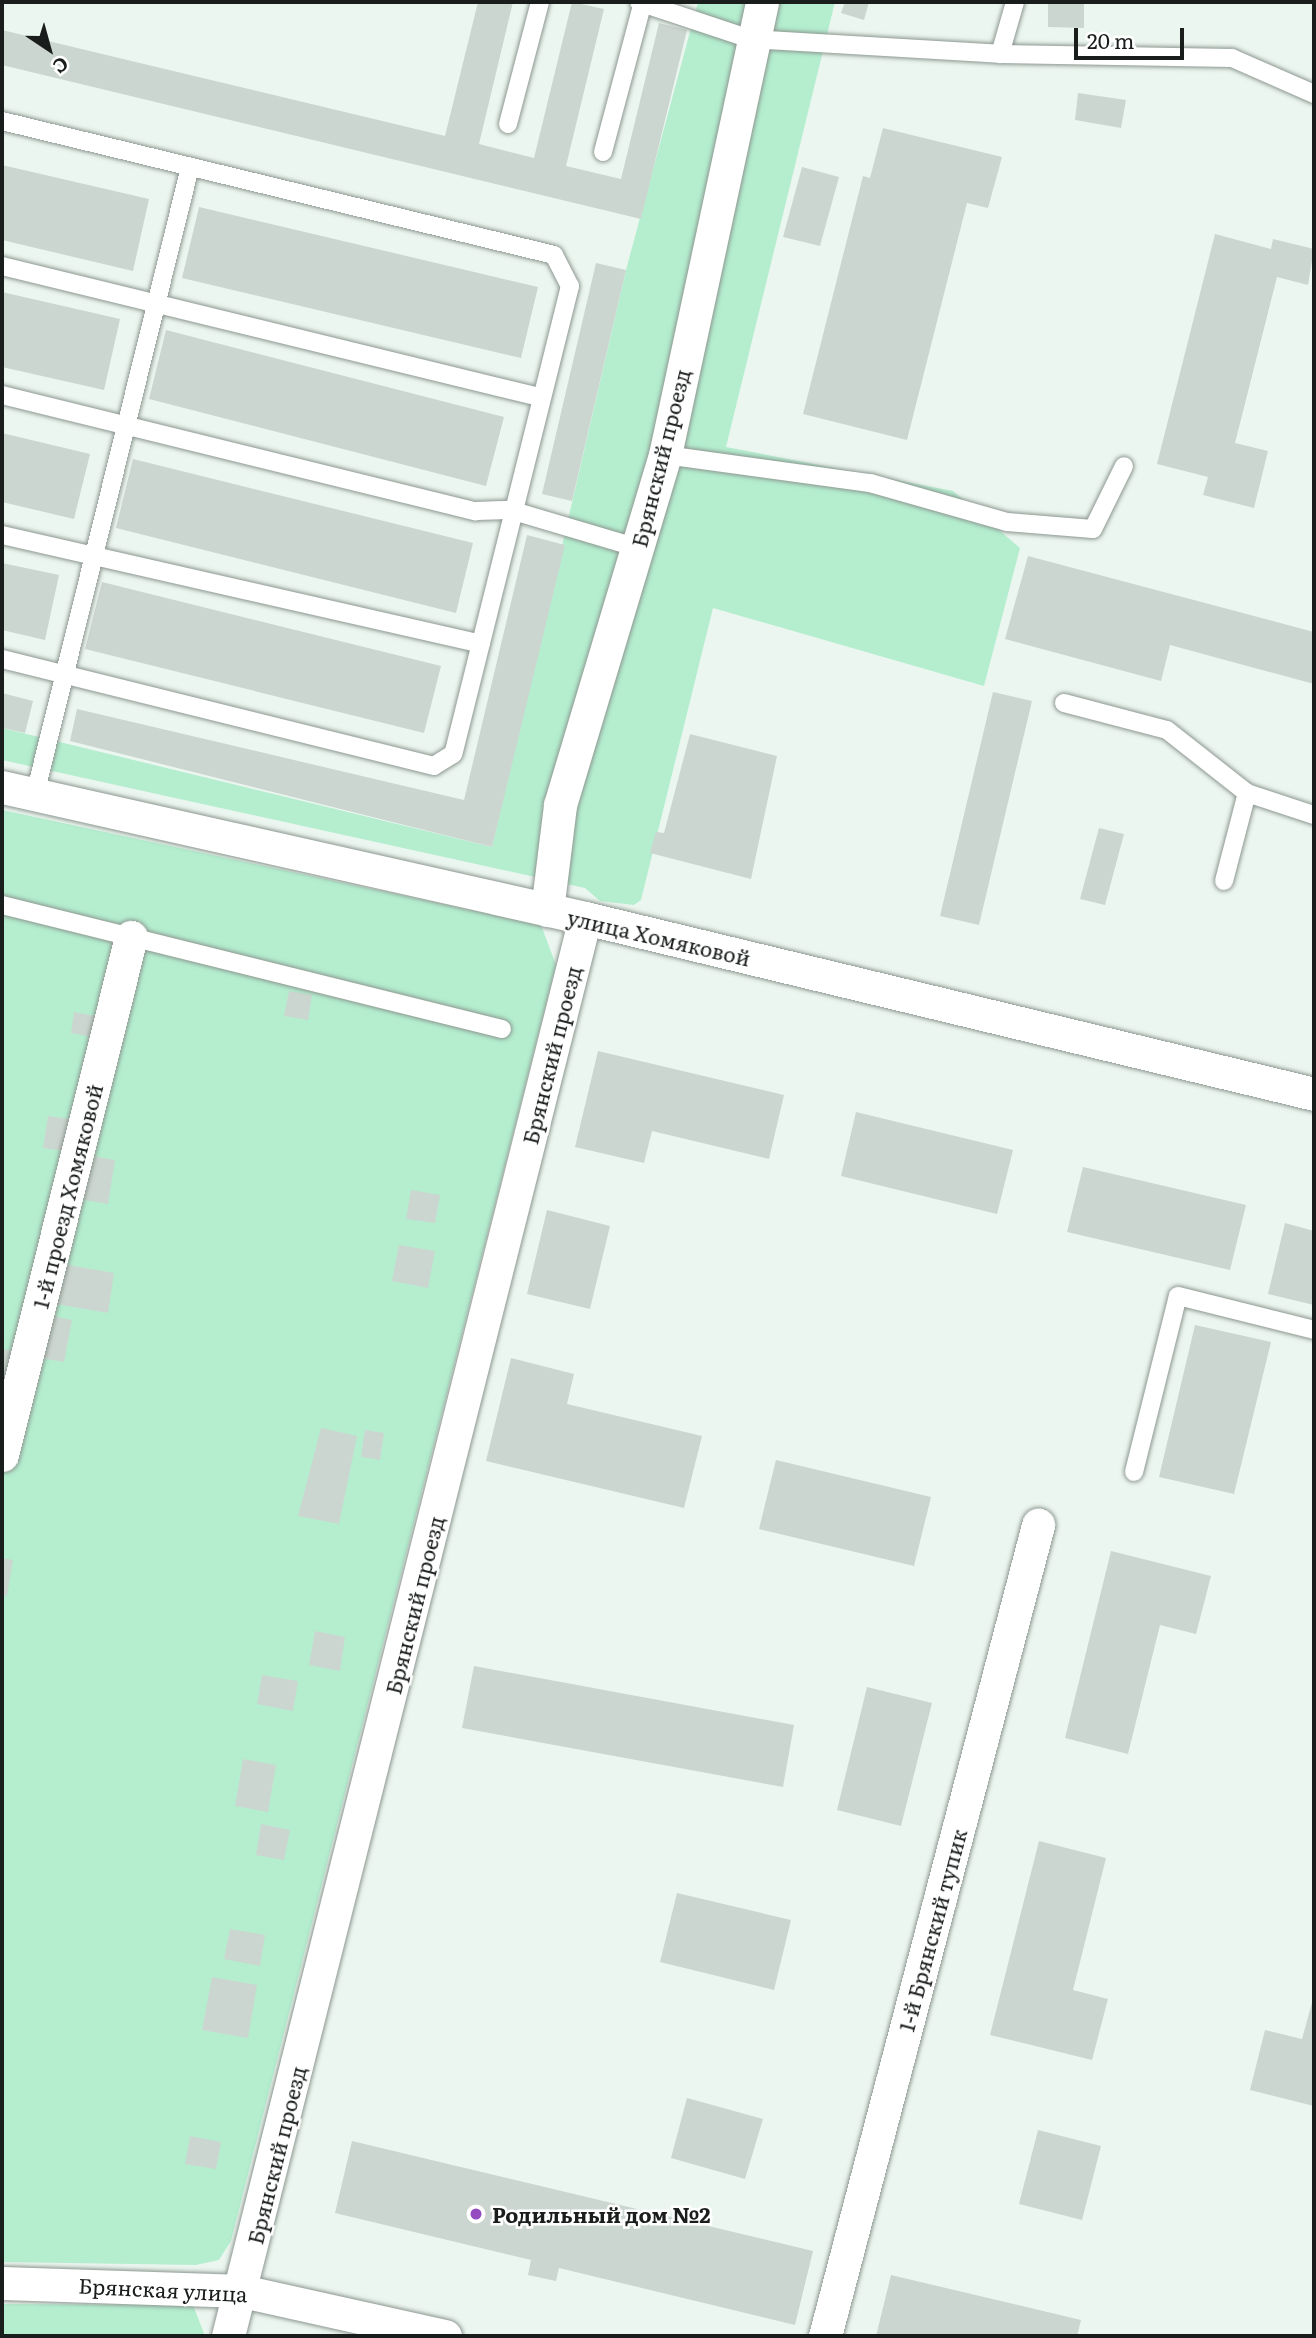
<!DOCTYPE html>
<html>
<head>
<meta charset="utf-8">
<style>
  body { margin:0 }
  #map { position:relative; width:1316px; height:2338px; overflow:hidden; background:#ecf6f0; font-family:Literata,serif }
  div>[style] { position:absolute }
  .green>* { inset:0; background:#b4eecf }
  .building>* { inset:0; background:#ccd6d0 }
  .roads { filter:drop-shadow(0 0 2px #8d9791) drop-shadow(0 0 2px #8d9791) }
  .service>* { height:18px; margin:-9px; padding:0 9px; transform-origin:9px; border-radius:9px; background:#fff }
  .minor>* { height:33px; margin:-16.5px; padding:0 16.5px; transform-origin:16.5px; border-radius:16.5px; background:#fff }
  .dots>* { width:19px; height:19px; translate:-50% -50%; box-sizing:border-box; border:4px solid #fff; border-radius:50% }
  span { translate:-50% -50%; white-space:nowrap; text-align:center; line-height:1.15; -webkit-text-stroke:5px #fff; paint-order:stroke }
  .street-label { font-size:21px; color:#191d1b }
  .poi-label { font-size:21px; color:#191d1b; font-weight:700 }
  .left { translate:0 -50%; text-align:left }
  .frame { position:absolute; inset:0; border:4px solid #191d1b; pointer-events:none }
  .north { position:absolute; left:14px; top:14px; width:70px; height:70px; -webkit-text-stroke:5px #fff; paint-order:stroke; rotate:144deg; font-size:19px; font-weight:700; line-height:28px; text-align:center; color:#191d1b }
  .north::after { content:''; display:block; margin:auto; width:24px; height:32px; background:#191d1b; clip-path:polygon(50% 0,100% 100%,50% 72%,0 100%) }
  .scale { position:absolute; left:1074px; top:28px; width:110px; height:32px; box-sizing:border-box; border:4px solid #191d1b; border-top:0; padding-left:9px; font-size:21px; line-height:24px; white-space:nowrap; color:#191d1b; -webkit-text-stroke:5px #fff; paint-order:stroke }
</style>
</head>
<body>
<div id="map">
  <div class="green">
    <div style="clip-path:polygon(698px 2px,835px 2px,726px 447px,953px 491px,1020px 548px,984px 686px,713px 608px,641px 900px,634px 905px,600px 901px,585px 888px,2px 760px,2px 728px,492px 847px,626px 270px)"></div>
    <div style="clip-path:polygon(2px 810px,541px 925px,556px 965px,231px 2241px,219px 2260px,196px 2265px,2px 2262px)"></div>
    <div style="clip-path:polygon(2px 2304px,193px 2305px,205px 2336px,2px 2336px)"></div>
  </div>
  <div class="building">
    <div style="clip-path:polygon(478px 2px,513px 2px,479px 144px,534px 158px,572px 2px,604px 9px,566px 166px,621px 179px,659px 23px,687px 30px,641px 219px,2px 65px,2px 30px,445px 136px)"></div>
    <div style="clip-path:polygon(845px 2px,869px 2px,864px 20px,841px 13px)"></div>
    <div style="clip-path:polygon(1048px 2px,1084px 2px,1084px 28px,1048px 27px)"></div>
    <div style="clip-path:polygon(1078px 93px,1126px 100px,1121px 128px,1075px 120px)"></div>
    <div style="clip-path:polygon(883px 128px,1002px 157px,988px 208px,967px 203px,907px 440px,803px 414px,863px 176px,870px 178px)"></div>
    <div style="clip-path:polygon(2px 165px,149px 199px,133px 271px,2px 240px)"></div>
    <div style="clip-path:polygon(802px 167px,839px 177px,820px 246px,783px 237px)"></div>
    <div style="clip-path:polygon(199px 207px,538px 287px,521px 358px,182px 278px)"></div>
    <div style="clip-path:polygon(1215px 234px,1271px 249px,1273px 239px,1314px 249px,1308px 285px,1277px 277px,1235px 443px,1268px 451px,1254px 508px,1203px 495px,1208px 477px,1157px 464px)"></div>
    <div style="clip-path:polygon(596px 263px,626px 270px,572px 501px,542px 494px)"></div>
    <div style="clip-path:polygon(2px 292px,120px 319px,104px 390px,2px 367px)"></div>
    <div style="clip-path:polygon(166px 330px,504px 417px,486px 486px,149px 399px)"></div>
    <div style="clip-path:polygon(2px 433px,90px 454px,74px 519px,2px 502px)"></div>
    <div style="clip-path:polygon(133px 459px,473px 543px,456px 613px,116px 528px)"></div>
    <div style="clip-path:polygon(527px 535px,565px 545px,492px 847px,70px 741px,77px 709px,464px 800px)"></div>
    <div style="clip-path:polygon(1028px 556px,1314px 632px,1314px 684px,1170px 645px,1161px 681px,1005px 639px)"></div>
    <div style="clip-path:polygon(2px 563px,59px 575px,45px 640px,2px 630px)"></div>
    <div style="clip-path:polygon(102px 582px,441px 666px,424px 733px,85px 649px)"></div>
    <div style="clip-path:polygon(993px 692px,1032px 701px,979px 925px,940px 916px)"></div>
    <div style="clip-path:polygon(2px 693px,33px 701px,25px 733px,2px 728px)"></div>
    <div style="clip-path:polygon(690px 734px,777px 756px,751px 879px,650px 853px,656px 832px,664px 833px)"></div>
    <div style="clip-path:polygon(1099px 828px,1124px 834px,1105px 905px,1080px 899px)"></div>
    <div style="clip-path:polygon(289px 991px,312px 995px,308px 1020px,284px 1016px)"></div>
    <div style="clip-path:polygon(74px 1012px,96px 1016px,92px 1037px,71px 1033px)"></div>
    <div style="clip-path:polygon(598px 1051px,784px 1095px,769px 1159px,652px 1131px,644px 1163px,575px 1147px)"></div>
    <div style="clip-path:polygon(856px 1112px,1013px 1150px,997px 1214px,841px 1176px)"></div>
    <div style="clip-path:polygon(48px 1116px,70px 1119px,65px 1151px,43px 1148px)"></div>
    <div style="clip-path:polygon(92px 1156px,115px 1160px,108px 1204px,84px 1200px)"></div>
    <div style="clip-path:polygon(1083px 1167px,1246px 1205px,1230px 1270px,1067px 1232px)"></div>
    <div style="clip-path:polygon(411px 1190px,440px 1195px,435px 1223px,406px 1219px)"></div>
    <div style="clip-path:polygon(547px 1210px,610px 1226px,590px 1309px,527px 1294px)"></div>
    <div style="clip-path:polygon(1285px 1223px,1314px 1231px,1314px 1305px,1268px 1294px)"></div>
    <div style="clip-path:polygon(399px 1245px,435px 1251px,428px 1288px,392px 1281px)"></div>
    <div style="clip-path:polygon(63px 1264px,114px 1273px,108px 1313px,56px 1304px)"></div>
    <div style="clip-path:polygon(47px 1315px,72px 1320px,64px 1362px,40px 1358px)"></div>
    <div style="clip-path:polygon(1195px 1325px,1271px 1342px,1234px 1494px,1159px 1477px)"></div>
    <div style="clip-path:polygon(2px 1349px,17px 1352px,2px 1387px)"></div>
    <div style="clip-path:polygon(511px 1358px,574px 1374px,567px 1404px,702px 1436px,684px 1508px,486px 1461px)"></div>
    <div style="clip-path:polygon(321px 1428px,357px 1436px,339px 1524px,298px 1516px)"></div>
    <div style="clip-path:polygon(365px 1430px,384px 1433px,380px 1460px,361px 1457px)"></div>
    <div style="clip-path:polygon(776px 1460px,931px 1497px,914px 1566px,759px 1529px)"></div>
    <div style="clip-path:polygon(1111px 1551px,1211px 1576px,1196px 1634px,1160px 1625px,1128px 1754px,1065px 1738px)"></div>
    <div style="clip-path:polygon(2px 1558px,13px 1560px,7px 1596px,2px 1595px)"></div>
    <div style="clip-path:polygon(315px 1631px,345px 1637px,340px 1671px,309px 1665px)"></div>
    <div style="clip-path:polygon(474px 1666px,794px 1725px,783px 1787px,462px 1728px)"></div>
    <div style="clip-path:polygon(262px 1675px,298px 1681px,293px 1711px,257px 1704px)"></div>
    <div style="clip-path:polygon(867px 1687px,932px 1703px,901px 1826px,837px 1810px)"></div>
    <div style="clip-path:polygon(243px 1759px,276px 1765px,268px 1812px,235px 1806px)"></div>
    <div style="clip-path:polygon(261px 1824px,290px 1830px,284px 1860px,256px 1855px)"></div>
    <div style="clip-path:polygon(1039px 1841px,1106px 1858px,1073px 1990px,1108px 1999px,1092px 2060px,990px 2035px)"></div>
    <div style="clip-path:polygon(677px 1893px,791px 1920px,774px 1990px,660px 1962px)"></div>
    <div style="clip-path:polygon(230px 1929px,265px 1935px,260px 1966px,224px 1959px)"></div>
    <div style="clip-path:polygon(212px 1977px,257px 1985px,248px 2038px,202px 2030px)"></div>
    <div style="clip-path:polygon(1314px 1995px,1314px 2106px,1250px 2090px,1265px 2030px,1302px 2039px)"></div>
    <div style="clip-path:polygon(687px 2098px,763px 2119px,745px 2179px,671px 2158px)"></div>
    <div style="clip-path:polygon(1038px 2130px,1101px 2146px,1082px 2220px,1019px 2204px)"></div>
    <div style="clip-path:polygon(190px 2136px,221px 2142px,216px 2169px,185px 2164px)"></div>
    <div style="clip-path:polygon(352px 2141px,813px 2251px,795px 2325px,559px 2268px,556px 2281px,528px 2275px,531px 2260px,335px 2213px)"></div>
    <div style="clip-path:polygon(891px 2275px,1081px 2320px,1077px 2336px,876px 2336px)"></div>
  </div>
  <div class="roads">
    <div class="service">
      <div style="left:639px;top:2px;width:117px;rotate:18.4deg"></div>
      <div style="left:750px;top:39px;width:250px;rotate:3.4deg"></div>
      <div style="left:1000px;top:54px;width:232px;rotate:1deg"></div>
      <div style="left:1232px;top:58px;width:90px;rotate:23.7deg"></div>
      <div style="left:1000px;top:54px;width:54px;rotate:-73.9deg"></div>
      <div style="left:2px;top:121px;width:568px;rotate:13.64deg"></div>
      <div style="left:554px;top:255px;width:35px;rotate:63deg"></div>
      <div style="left:570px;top:286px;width:482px;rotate:104deg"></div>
      <div style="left:453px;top:754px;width:22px;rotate:148deg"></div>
      <div style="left:434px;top:766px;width:445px;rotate:-166.1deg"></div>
      <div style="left:508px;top:124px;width:126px;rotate:-75.3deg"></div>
      <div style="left:603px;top:152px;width:155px;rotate:-75.1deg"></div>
      <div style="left:2px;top:266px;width:549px;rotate:13.71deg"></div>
      <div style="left:2px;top:395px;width:488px;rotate:13.8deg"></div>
      <div style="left:476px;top:511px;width:34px;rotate:-2deg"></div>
      <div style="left:510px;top:510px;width:134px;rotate:16.5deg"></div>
      <div style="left:665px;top:455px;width:207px;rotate:7.8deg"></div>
      <div style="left:870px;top:483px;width:142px;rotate:15.9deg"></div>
      <div style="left:1007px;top:522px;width:86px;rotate:4.7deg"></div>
      <div style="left:1093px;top:529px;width:70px;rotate:-63.8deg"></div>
      <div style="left:2px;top:535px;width:491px;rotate:12.8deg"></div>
      <div style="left:1064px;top:703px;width:106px;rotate:14.7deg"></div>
      <div style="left:1167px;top:730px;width:102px;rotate:38.2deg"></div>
      <div style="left:1247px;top:793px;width:71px;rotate:18.2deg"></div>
      <div style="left:35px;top:794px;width:646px;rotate:-76.11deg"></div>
      <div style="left:1224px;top:881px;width:91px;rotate:-75.4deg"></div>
      <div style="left:2px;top:905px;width:515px;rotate:13.93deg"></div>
      <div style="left:1134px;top:1472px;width:181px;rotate:-76deg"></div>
      <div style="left:1178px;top:1296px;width:140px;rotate:14deg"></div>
    </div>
    <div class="minor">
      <div style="left:2px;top:787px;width:598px;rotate:12.66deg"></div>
      <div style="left:585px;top:918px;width:750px;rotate:13.57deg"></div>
      <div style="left:547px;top:910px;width:106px;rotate:-82.9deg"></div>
      <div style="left:560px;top:805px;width:365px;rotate:-73.3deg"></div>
      <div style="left:665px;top:455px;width:463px;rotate:-77.9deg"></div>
      <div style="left:2px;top:1455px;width:534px;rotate:-76.02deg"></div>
      <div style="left:2px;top:2283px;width:240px;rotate:1.9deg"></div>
      <div style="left:242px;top:2291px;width:208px;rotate:12.5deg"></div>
      <div style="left:228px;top:2336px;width:1462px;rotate:-75.87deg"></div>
      <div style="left:825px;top:2336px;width:839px;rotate:-75.28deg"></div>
    </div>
  </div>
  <div class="dots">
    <div style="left:476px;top:2214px;background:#934bbf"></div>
  </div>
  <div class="street-label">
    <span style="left:660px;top:458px;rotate:-76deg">Брянский проезд</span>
    <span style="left:659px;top:937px;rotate:13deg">улица Хомяковой</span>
    <span style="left:551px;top:1055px;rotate:-76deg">Брянский проезд</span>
    <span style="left:67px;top:1196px;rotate:-76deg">1-й проезд Хомяковой</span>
    <span style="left:414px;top:1605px;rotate:-76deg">Брянский проезд</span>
    <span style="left:932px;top:1930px;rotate:-75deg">1-й Брянский тупик</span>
    <span style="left:276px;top:2155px;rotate:-76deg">Брянский проезд</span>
    <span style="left:163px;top:2289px;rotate:3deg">Брянская улица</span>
  </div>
  <div class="poi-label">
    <span class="left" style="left:492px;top:2214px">Родильный дом №2</span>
  </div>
  <div class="frame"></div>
  <div class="north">С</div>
  <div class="scale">20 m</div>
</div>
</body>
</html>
